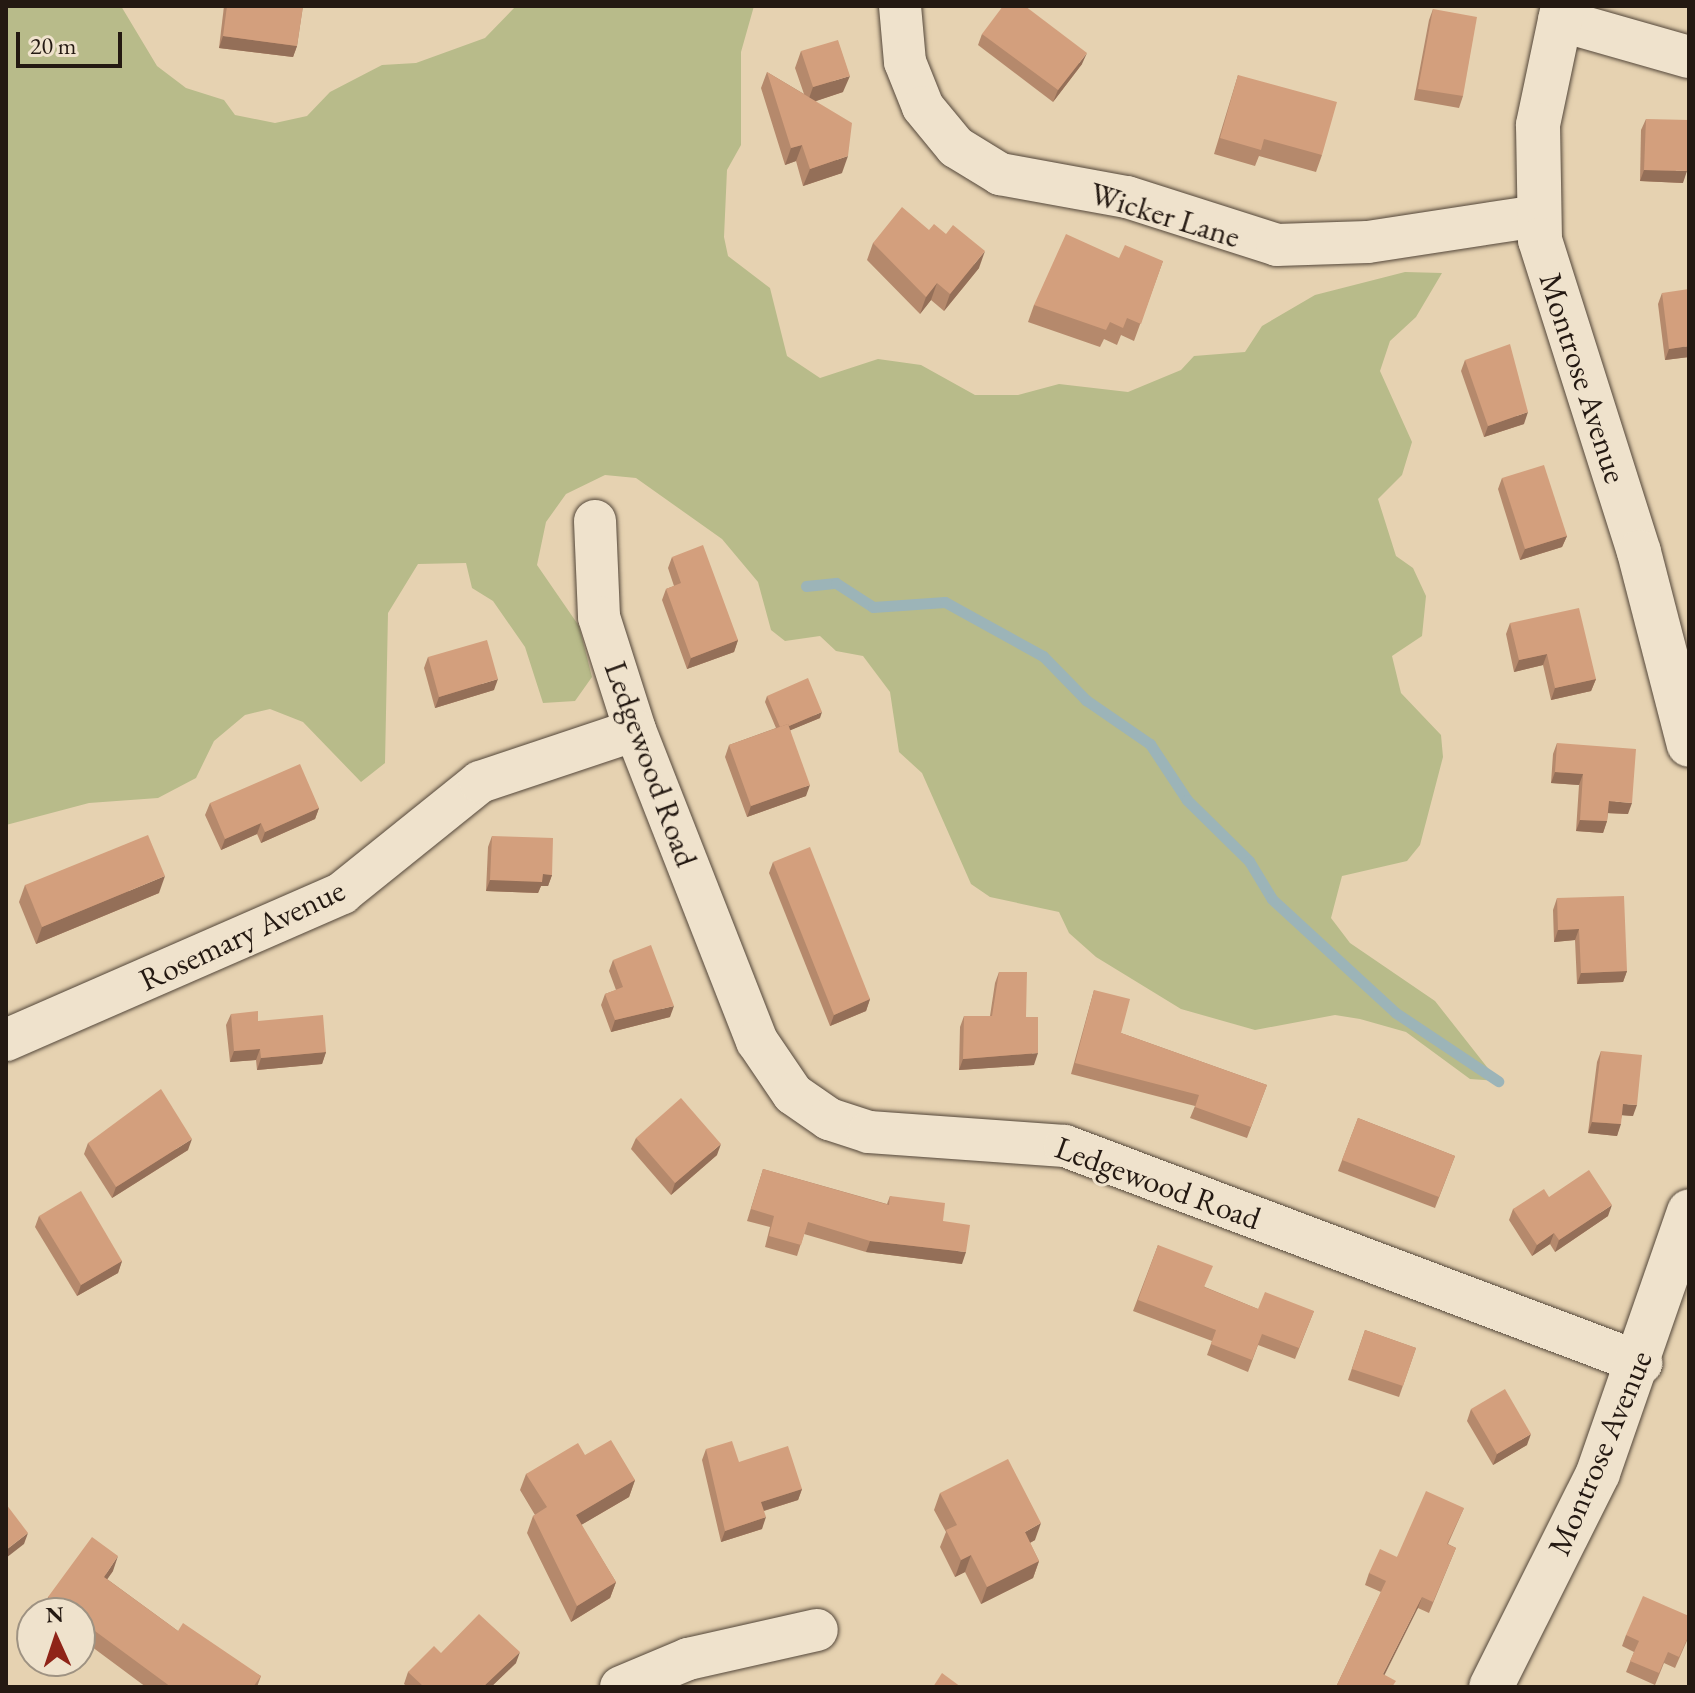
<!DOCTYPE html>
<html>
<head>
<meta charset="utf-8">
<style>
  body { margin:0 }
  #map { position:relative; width:1695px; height:1693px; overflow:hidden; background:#e6d2b1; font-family:"EB Garamond",serif }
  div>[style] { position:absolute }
  .green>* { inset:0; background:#b8bb8a }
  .stream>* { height:11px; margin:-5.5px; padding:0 5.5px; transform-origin:5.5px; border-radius:5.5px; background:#9cb4b8 }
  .roads { filter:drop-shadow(0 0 2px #54473a) drop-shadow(0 0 2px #54473a) }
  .street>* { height:42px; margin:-21px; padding:0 21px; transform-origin:21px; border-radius:21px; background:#efe2cc }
  .secondary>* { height:44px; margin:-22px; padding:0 22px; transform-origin:22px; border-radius:22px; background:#efe2cc }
  .wall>* { inset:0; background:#b5896c }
  .shaded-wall>* { inset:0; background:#946f58 }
  .building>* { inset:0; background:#d39f7d }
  span { translate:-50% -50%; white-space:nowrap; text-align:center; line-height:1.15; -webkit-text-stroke:6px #efe2cc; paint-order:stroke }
  .street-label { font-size:32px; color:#241912 }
  .frame { position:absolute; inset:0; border:8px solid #241912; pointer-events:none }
  .north { position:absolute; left:16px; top:1597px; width:80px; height:80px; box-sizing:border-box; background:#efe2cc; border:2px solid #9e9282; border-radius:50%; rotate:357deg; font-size:22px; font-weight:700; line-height:32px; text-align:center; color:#241912 }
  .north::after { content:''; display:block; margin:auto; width:28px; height:36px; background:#8f2418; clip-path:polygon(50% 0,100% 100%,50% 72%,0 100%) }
  .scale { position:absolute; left:16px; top:32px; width:106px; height:36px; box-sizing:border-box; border:4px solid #241912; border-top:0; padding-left:10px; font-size:24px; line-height:28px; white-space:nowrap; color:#241912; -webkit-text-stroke:6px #efe2cc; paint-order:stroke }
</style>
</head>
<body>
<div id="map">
  <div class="green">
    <div style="clip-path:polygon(6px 6px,121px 6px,157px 66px,186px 88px,224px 100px,235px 115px,275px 123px,307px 116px,330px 92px,382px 65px,416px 63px,485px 38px,516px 6px,754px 6px,741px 52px,741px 145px,727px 170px,724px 237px,728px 256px,770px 288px,787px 356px,820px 378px,878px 359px,921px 365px,975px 395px,1018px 395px,1059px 384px,1128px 392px,1181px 370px,1194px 356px,1245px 352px,1262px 326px,1315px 295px,1405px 272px,1442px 273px,1416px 317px,1390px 341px,1380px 371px,1412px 442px,1402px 475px,1378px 499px,1396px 556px,1413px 568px,1426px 596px,1422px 636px,1392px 656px,1401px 693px,1441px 735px,1443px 757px,1420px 845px,1407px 861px,1342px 876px,1331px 918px,1350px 943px,1435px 1001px,1498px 1081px,1470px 1079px,1406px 1032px,1360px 1019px,1335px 1015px,1255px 1030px,1181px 1009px,1096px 957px,1069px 933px,1059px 912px,990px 897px,971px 884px,922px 773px,899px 752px,890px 692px,863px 656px,836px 651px,820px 636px,785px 641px,771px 630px,758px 582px,722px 539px,636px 478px,605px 475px,566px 494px,546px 522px,537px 565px,579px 626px,592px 677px,575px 701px,543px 703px,525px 647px,493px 601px,472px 588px,466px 563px,418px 564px,388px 613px,385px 763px,361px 782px,303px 722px,270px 709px,245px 715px,214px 741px,196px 778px,158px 798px,89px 803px,6px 825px)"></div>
  </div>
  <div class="stream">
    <div style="left:806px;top:586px;width:30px;rotate:-6deg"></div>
    <div style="left:836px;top:583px;width:44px;rotate:33deg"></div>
    <div style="left:873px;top:607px;width:72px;rotate:-4deg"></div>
    <div style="left:945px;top:602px;width:112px;rotate:28.9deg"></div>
    <div style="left:1043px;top:656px;width:62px;rotate:45.7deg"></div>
    <div style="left:1086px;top:700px;width:78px;rotate:34.5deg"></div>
    <div style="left:1150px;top:744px;width:67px;rotate:56.5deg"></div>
    <div style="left:1187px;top:800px;width:87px;rotate:44.5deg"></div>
    <div style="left:1249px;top:861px;width:44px;rotate:58.8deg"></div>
    <div style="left:1272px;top:899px;width:168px;rotate:42.6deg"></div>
    <div style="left:1396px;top:1013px;width:123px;rotate:33.7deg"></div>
  </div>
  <div class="roads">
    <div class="street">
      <div style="left:900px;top:6px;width:56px;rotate:84.9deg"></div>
      <div style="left:905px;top:62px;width:48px;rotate:68.2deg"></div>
      <div style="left:923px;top:107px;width:52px;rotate:50.5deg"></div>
      <div style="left:956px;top:147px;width:52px;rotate:31.5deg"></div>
      <div style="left:1000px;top:174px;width:129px;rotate:10.3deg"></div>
      <div style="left:1127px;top:197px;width:157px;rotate:17.7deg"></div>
      <div style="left:1277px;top:245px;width:91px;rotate:-1.9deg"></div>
      <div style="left:1368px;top:242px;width:172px;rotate:-8.7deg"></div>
      <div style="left:1559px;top:20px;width:135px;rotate:15.9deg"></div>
      <div style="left:595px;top:521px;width:96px;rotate:87.6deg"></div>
      <div style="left:599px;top:617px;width:119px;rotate:72.3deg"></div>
      <div style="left:635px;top:730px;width:334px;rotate:68.6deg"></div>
      <div style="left:757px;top:1041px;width:64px;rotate:55.8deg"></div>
      <div style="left:793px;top:1094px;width:44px;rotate:34.8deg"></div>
      <div style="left:829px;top:1119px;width:42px;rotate:18deg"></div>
      <div style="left:869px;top:1132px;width:196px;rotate:4.1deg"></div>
      <div style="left:1065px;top:1146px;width:616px;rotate:20.64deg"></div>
      <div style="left:6px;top:1040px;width:367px;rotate:-23.6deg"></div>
      <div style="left:342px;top:893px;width:177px;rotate:-38.8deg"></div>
      <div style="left:480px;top:782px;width:163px;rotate:-18.5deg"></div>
      <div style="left:621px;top:1687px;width:73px;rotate:-22.7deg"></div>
      <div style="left:688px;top:1659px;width:132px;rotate:-12.7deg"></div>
    </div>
    <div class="secondary">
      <div style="left:1563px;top:6px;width:122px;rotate:101.9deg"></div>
      <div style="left:1538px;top:125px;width:115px;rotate:89deg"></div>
      <div style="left:1540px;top:240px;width:327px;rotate:72.4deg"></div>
      <div style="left:1639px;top:552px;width:199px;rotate:75.5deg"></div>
      <div style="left:1491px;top:1687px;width:239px;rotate:-63.4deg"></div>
      <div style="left:1598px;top:1473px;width:277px;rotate:-70.8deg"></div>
    </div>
  </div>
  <div class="wall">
    <div style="clip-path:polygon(224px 6px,303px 6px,297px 46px,293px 57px,219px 48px)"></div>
    <div style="clip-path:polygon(1433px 9px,1463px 96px,1459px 108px,1414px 100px,1429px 20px)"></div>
    <div style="clip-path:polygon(982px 34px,1082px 64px,1053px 102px,978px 45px)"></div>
    <div style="clip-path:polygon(801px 51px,843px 92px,816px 101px,842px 173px,803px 186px,796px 161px,785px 165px,761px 88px,767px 72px,804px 94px,795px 68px)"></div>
    <div style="clip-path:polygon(1238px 75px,1322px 155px,1316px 172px,1259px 156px,1255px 166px,1214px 154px)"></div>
    <div style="clip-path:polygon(1646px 119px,1683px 183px,1640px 181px,1641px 130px)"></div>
    <div style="clip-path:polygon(929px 230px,979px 268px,944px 311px,931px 300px,920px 314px,867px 260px,873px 243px)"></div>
    <div style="clip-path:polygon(1119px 258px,1163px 261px,1134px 341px,1121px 335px,1117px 345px,1104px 339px,1100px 347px,1028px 322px,1034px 305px)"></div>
    <div style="clip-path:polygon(1662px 293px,1689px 357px,1665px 360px,1658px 304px)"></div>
    <div style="clip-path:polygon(1465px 360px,1524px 424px,1484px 437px,1461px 371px)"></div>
    <div style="clip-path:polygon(1502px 478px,1567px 536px,1562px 547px,1520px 560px,1498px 489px)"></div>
    <div style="clip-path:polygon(672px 557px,738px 640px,734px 652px,687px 669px,662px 600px,666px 589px,674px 586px,668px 568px)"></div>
    <div style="clip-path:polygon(1510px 623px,1596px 679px,1591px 691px,1551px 700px,1543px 665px,1514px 672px,1506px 634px)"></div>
    <div style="clip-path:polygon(428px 657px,494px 690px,435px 708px,424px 668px)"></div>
    <div style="clip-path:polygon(767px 696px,820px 718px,790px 730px,806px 796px,747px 817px,725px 757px,729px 745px,776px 728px,765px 702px)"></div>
    <div style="clip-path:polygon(1557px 743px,1628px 814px,1608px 813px,1607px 821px,1603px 833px,1576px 831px,1579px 785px,1551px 783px,1553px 754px)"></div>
    <div style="clip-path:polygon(210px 803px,319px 808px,315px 819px,261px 843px,257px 834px,221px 850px,205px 815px)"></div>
    <div style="clip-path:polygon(492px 836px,552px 875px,548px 886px,541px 886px,538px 893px,486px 891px,488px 847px)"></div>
    <div style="clip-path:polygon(773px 862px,870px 999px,866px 1011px,830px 1026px,769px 873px)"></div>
    <div style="clip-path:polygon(25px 885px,159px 893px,36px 944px,19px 902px)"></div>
    <div style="clip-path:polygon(1557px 898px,1627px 971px,1623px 982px,1577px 984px,1575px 940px,1554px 942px,1553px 910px)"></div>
    <div style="clip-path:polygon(613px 960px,670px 1017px,611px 1032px,601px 1005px,605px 994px,616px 990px,609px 971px)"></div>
    <div style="clip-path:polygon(999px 972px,1026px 1017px,1034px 1065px,959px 1070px,960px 1027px,964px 1016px,990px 1016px,995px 983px)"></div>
    <div style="clip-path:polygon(1094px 990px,1121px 1033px,1267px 1085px,1247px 1138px,1190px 1118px,1195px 1106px,1071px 1074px)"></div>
    <div style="clip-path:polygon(231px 1014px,258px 1021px,326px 1052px,322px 1064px,257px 1070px,256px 1060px,230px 1062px,226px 1025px)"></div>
    <div style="clip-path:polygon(1601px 1051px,1633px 1116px,1622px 1115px,1617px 1136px,1588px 1133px,1597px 1062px)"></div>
    <div style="clip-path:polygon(1358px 1118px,1455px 1156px,1435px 1208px,1338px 1171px)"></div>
    <div style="clip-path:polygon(636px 1138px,717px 1155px,671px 1195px,631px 1149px)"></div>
    <div style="clip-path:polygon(88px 1143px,188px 1150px,112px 1198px,84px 1154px)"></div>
    <div style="clip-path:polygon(763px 1169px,887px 1204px,890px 1196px,943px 1221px,962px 1264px,866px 1252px,804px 1234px,797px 1256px,765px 1247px,770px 1227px,747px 1221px)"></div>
    <div style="clip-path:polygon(1549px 1197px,1608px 1216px,1555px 1252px,1550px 1244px,1532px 1256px,1509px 1220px,1513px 1209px)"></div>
    <div style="clip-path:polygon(39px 1216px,122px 1261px,118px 1273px,77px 1296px,35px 1227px)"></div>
    <div style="clip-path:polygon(1158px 1245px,1205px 1287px,1258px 1309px,1314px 1311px,1295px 1359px,1258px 1345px,1248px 1372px,1207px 1355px,1212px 1341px,1133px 1311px)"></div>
    <div style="clip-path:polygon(1365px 1330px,1416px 1348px,1399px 1397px,1348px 1380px)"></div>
    <div style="clip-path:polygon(1471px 1409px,1527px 1445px,1493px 1465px,1467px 1421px)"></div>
    <div style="clip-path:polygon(706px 1449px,802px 1489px,798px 1500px,764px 1511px,762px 1529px,721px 1542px,702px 1460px)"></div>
    <div style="clip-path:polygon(585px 1455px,635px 1480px,629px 1497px,581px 1525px,616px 1582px,610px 1598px,571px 1622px,527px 1533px,533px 1516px,535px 1515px,520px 1490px,526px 1474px)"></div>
    <div style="clip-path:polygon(940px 1493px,1035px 1540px,1030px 1543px,1039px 1561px,1033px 1578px,981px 1604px,965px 1572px,955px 1577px,940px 1547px,946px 1532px,934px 1510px)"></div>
    <div style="clip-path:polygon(1464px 1508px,1448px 1544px,1456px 1548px,1429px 1613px,1418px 1608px,1336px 1687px,1381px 1592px,1365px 1585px,1369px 1573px,1397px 1557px)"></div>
    <div style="clip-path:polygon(113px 1571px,107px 1579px,178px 1631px,261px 1676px,257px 1687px,146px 1687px,80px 1638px,80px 1613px,46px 1613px,43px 1611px,48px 1597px)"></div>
    <div style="clip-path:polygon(1626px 1635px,1689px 1636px,1675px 1668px,1664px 1663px,1655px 1685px,1626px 1672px,1634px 1652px,1622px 1646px)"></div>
    <div style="clip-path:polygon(441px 1653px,516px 1663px,491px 1687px,408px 1687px,404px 1684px,408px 1672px)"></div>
  </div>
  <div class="shaded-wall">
    <div style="clip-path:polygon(223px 36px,297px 46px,293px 57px,219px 48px)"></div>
    <div style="clip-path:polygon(1087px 53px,1082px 64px,1053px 102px,1058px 90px)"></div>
    <div style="clip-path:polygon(850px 76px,843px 92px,807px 104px,813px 87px)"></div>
    <div style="clip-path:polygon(802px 145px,796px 161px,785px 165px,791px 148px)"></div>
    <div style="clip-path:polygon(848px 156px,842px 173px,803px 186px,810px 169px)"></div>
    <div style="clip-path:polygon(1644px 170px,1687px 171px,1683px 183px,1640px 181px)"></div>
    <div style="clip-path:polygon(985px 251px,979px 268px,944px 311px,950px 294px)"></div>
    <div style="clip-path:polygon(937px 283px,931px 300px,920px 314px,926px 297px)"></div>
    <div style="clip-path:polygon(1689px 346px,1689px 357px,1665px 360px,1669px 349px)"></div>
    <div style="clip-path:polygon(1528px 412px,1524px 424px,1484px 437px,1488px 426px)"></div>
    <div style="clip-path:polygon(1567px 536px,1562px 547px,1520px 560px,1525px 549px)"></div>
    <div style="clip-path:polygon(738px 640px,734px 652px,687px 669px,691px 658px)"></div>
    <div style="clip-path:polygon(1547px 654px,1543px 665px,1514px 672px,1519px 660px)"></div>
    <div style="clip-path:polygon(498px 679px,494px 690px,435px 708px,439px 697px)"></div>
    <div style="clip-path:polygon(1596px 679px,1591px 691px,1551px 700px,1555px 688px)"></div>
    <div style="clip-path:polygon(822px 712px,820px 718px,779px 735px,782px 729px)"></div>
    <div style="clip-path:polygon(1555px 772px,1583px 774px,1579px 785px,1551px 783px)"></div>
    <div style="clip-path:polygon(810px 785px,806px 796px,747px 817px,751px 806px)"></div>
    <div style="clip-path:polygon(1609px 801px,1632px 803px,1628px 814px,1605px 813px)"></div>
    <div style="clip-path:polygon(319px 808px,315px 819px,261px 843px,265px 832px)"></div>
    <div style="clip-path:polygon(1580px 820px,1607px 821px,1603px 833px,1576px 831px)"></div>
    <div style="clip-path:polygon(261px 823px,257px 834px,221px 850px,225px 839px)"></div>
    <div style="clip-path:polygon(543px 874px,552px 875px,548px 886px,541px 886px,538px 893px,486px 891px,490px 880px)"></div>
    <div style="clip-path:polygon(165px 876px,159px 893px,36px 944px,42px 927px)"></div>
    <div style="clip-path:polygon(1579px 929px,1575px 940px,1554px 942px,1558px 930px)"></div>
    <div style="clip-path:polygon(1627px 971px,1623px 982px,1577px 984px,1581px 973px)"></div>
    <div style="clip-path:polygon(870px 999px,866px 1011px,830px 1026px,834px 1015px)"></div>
    <div style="clip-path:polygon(674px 1006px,670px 1017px,611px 1032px,615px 1020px)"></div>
    <div style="clip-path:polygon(260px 1049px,256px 1060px,230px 1062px,234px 1051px)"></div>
    <div style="clip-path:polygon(326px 1052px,322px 1064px,257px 1070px,261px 1058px)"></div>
    <div style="clip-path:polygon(1038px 1053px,1034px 1065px,959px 1070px,963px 1059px)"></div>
    <div style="clip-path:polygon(1623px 1104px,1637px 1105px,1633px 1116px,1619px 1115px)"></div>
    <div style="clip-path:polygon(1592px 1122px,1621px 1124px,1617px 1136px,1588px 1133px)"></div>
    <div style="clip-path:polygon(192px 1139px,188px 1150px,112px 1198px,116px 1187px)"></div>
    <div style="clip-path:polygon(721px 1144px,717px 1155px,671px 1195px,675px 1183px)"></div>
    <div style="clip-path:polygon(1612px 1205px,1608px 1216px,1555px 1252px,1559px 1240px)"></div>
    <div style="clip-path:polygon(1554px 1233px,1550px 1244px,1532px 1256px,1537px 1245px)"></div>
    <div style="clip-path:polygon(870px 1241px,966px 1252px,962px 1264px,866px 1252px)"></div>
    <div style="clip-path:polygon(122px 1261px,118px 1273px,77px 1296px,81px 1285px)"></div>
    <div style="clip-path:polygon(1531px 1434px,1527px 1445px,1493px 1465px,1497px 1454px)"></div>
    <div style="clip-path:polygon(635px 1480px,629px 1497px,569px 1532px,576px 1515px)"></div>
    <div style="clip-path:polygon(802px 1489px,798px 1500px,756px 1513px,761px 1502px)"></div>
    <div style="clip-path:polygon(766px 1517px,762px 1529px,721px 1542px,725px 1531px)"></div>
    <div style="clip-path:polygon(1041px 1523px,1035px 1540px,1018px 1549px,1025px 1532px)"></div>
    <div style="clip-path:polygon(28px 1533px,24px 1544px,6px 1558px,6px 1550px)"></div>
    <div style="clip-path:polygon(971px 1555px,965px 1572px,955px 1577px,961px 1560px)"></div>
    <div style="clip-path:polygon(118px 1556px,113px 1571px,99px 1591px,104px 1577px)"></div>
    <div style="clip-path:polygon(1039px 1561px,1033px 1578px,981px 1604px,987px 1587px)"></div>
    <div style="clip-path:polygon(616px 1582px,610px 1598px,571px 1622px,577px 1606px)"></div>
    <div style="clip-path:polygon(1422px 1597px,1418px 1608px,1379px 1686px,1383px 1674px)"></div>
    <div style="clip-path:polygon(520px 1652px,516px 1663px,491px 1687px,483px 1687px)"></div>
  </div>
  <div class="building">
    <div style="clip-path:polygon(227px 6px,303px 6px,297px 46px,223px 36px)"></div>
    <div style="clip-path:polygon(1003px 6px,1025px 6px,1087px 53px,1058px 90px,982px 34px)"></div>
    <div style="clip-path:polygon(1433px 9px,1477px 17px,1463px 96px,1418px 89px)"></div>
    <div style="clip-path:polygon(838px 40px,850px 76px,813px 87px,801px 51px)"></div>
    <div style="clip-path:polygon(767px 72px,852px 123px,848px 156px,810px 169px,802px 145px,791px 148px)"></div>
    <div style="clip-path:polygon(1238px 75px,1337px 102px,1322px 155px,1264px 139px,1261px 150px,1220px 138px)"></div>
    <div style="clip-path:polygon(1646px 119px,1689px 120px,1687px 171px,1644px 170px)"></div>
    <div style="clip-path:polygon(902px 207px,929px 230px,934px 224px,946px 234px,953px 225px,985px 251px,950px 294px,937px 283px,926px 297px,873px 243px)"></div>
    <div style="clip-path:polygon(1066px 234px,1119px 258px,1125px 245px,1163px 261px,1141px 324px,1127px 318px,1123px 328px,1110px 322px,1106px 330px,1034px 305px)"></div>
    <div style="clip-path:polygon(1689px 289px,1689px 346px,1669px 349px,1662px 293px)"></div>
    <div style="clip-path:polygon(1510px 344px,1528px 412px,1488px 426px,1465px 360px)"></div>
    <div style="clip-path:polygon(1544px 465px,1567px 536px,1525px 549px,1502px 478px)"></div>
    <div style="clip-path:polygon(703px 545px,738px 640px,691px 658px,666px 589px,681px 583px,672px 557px)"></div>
    <div style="clip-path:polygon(1579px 608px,1596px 679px,1555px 688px,1547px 654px,1519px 660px,1510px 623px)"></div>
    <div style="clip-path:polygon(487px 640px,498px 679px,439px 697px,428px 657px)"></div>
    <div style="clip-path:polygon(808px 678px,822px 712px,789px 726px,788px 724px,780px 727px,767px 696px)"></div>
    <div style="clip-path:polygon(788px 724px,810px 785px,751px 806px,729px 745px)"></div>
    <div style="clip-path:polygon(1557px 743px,1636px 749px,1632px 803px,1609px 801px,1607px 821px,1580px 820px,1583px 774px,1555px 772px)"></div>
    <div style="clip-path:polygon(300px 764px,319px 808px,265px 832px,261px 823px,225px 839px,210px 803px)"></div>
    <div style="clip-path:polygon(148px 835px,165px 876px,42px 927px,25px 885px)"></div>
    <div style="clip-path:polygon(492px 836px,553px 838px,552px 875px,543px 874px,542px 882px,490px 880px)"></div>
    <div style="clip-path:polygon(810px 847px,870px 999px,834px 1015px,773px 862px)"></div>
    <div style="clip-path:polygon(1624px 896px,1627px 971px,1581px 973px,1579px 929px,1558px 930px,1557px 898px)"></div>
    <div style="clip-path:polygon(651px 945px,674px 1006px,615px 1020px,605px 994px,623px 987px,613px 960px)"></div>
    <div style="clip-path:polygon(999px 972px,1027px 972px,1026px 1017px,1038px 1017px,1038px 1053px,963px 1059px,964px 1016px,992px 1016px)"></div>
    <div style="clip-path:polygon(1094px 990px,1130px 999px,1121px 1033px,1267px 1085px,1251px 1127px,1195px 1107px,1199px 1095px,1075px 1063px)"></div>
    <div style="clip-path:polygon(258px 1011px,258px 1021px,323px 1015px,326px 1052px,261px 1058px,260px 1049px,234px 1051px,231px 1014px)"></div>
    <div style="clip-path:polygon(1601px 1051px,1642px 1055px,1637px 1105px,1623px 1104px,1621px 1124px,1592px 1122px)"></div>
    <div style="clip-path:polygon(161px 1089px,192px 1139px,116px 1187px,88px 1143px)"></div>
    <div style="clip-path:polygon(681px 1098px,721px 1144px,675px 1183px,636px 1138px)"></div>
    <div style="clip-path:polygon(1358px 1118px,1455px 1156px,1439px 1197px,1342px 1160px)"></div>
    <div style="clip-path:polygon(763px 1169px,889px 1205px,890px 1196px,945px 1203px,943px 1221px,970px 1225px,966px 1252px,870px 1241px,808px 1222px,801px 1245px,769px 1236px,774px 1216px,751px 1209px)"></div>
    <div style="clip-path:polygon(1589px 1170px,1612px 1205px,1559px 1240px,1554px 1233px,1537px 1245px,1513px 1209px,1544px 1189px,1549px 1197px)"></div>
    <div style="clip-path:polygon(81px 1191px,122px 1261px,81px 1285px,39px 1216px)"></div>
    <div style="clip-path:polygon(1158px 1245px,1213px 1266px,1204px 1287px,1258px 1309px,1265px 1292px,1314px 1311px,1299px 1348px,1262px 1334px,1252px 1360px,1211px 1344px,1216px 1330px,1138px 1300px)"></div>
    <div style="clip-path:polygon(1365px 1330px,1416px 1348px,1403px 1386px,1352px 1369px)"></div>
    <div style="clip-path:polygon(1505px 1389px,1531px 1434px,1497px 1454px,1471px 1409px)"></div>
    <div style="clip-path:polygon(611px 1440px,635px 1480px,576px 1515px,616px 1582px,577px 1606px,533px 1516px,547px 1507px,526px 1474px,578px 1443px,585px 1455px)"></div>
    <div style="clip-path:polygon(732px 1441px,739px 1462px,788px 1446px,802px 1489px,761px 1502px,766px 1517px,725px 1531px,706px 1449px)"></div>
    <div style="clip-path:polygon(1008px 1459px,1041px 1523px,1025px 1532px,1039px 1561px,987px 1587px,971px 1555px,961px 1560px,946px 1530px,957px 1525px,940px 1493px)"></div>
    <div style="clip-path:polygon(1426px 1491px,1464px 1508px,1447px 1544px,1456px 1548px,1433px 1602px,1422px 1597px,1383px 1674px,1396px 1681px,1392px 1687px,1336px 1687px,1386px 1581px,1369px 1573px,1380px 1549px,1397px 1557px)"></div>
    <div style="clip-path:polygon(6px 1504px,28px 1533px,6px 1550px)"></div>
    <div style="clip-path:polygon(92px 1537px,118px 1556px,104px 1577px,178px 1631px,183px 1623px,261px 1676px,253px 1687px,171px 1687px,80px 1620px,80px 1613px,70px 1613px,48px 1597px)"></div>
    <div style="clip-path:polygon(1643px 1596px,1689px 1616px,1689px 1635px,1679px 1657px,1668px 1652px,1659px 1673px,1630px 1661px,1639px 1641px,1626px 1635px)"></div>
    <div style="clip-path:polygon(479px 1614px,520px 1652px,483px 1687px,424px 1687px,408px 1672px,434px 1646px,441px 1653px)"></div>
    <div style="clip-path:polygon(942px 1673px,961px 1687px,933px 1687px)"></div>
  </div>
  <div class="street-label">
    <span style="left:1165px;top:215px;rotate:17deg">Wicker Lane</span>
    <span style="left:1583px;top:378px;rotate:72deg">Montrose Avenue</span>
    <span style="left:651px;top:764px;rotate:70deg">Ledgewood Road</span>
    <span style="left:242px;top:935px;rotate:-25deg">Rosemary Avenue</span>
    <span style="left:1158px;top:1183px;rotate:20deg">Ledgewood Road</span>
    <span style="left:1600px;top:1453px;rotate:-67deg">Montrose Avenue</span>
  </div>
  <div class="frame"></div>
  <div class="north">N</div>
  <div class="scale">20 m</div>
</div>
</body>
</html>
